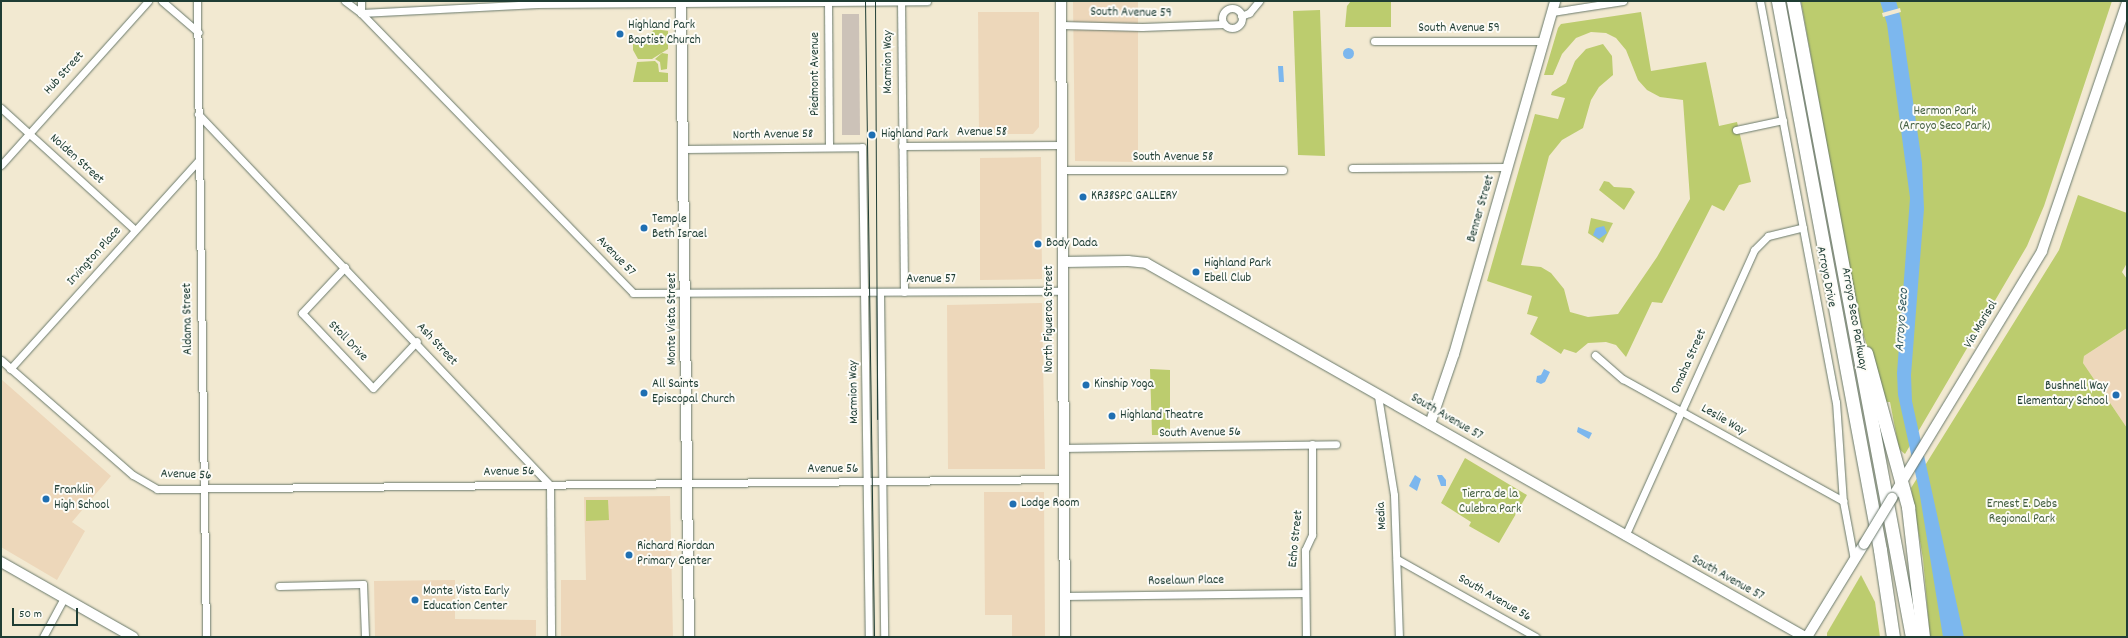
<!DOCTYPE html>
<html>
<head>
<meta charset="utf-8">
<style>
  body { margin:0 }
  #map { position:relative; width:2128px; height:638px; overflow:hidden; background:#f2e9d1; font-family:Dekko,sans-serif }
  div>[style] { position:absolute }
  .built>* { inset:0; background:#edd7ba }
  .industrial>* { inset:0; background:#ccc2b8 }
  .green>* { inset:0; background:#bccc6e }
  .water>* { inset:0; background:#7cb7ee }
  .round { border-radius:50% }
  .pier>* { inset:0; background:#f2e9d1 }
  .roads { filter:drop-shadow(0 0 1px #69796b) drop-shadow(0 0 1px #69796b) }
  .street>* { height:7px; margin:-3.5px; padding:0 3.5px; transform-origin:3.5px; border-radius:3.5px; background:#fff }
  .street>.ring { margin:-3.5px; padding:0; box-sizing:content-box; background:none; border:7px solid #fff; border-radius:50% }
  .secondary>* { height:10px; margin:-5px; padding:0 5px; transform-origin:5px; border-radius:5px; background:#fff }
  .highway>* { height:13px; margin:-6.5px; padding:0 6.5px; transform-origin:6.5px; border-radius:6.5px; background:#fff }
  .tram>* { height:1px; margin:-0.5px; padding:0 0.5px; transform-origin:0.5px; border-radius:0.5px; background:#1f3d34 }
  .bridges { filter:drop-shadow(0 0 1px #69796b) drop-shadow(0 0 1px #69796b) }
  .secondary-bridge>* { height:10px; margin:-5px; padding:0 5px; transform-origin:5px; border-radius:5px; background:#fff }
  .dots>* { width:11px; height:11px; translate:-50% -50%; box-sizing:border-box; border:2px solid #fdfcf7; border-radius:50% }
  span { translate:-50% -50%; white-space:nowrap; text-align:center; line-height:1.15; -webkit-text-stroke:4px #fdfcf7; paint-order:stroke }
  .street-label { font-size:13px; color:#1f3d34 }
  .poi-label { font-size:13px; color:#1f3d34 }
  .left { translate:0 -50%; text-align:left }
  .right { translate:-100% -50%; text-align:right }
  .park-label { font-size:13px; color:#466142 }
  .water-label { font-size:14px; color:#365c62; font-style:italic }
  .frame { position:absolute; inset:0; border:2px solid #1f3d34; pointer-events:none }
  .scale { position:absolute; left:12px; top:608px; width:66px; height:18px; box-sizing:border-box; border:2px solid #1f3d34; border-top:0; padding-left:5px; font-size:12px; line-height:14px; white-space:nowrap; color:#1f3d34; -webkit-text-stroke:3px #fdfcf7; paint-order:stroke }
</style>
</head>
<body>
<div id="map">
  <div class="built">
    <div style="clip-path:polygon(1073px 1px,1138px 1px,1138px 162px,1075px 161px)"></div>
    <div style="clip-path:polygon(978px 12px,1039px 12px,1039px 127px,1033px 134px,979px 134px)"></div>
    <div style="clip-path:polygon(1041px 157px,1042px 279px,980px 280px,980px 158px)"></div>
    <div style="clip-path:polygon(1042px 303px,1045px 469px,948px 469px,947px 305px)"></div>
    <div style="clip-path:polygon(2127px 328px,2127px 428px,2083px 363px,2084px 356px)"></div>
    <div style="clip-path:polygon(1px 379px,111px 476px,72px 522px,85px 531px,57px 580px,1px 547px)"></div>
    <div style="clip-path:polygon(984px 492px,1044px 492px,1045px 637px,1012px 637px,1012px 615px,985px 615px)"></div>
    <div style="clip-path:polygon(670px 496px,673px 637px,561px 637px,561px 580px,586px 580px,584px 497px)"></div>
    <div style="clip-path:polygon(455px 580px,455px 619px,536px 620px,536px 637px,375px 637px,374px 581px)"></div>
  </div>
  <div class="industrial">
    <div style="clip-path:polygon(842px 14px,859px 14px,860px 135px,842px 135px)"></div>
  </div>
  <div class="green">
    <div style="clip-path:polygon(1351px 1px,1391px 1px,1391px 27px,1345px 27px,1347px 6px)"></div>
    <div style="clip-path:polygon(1801px 1px,2112px 1px,2044px 206px,2027px 246px,1905px 454px,1899px 449px,1890px 402px,1886px 402px,1858px 319px)"></div>
    <div style="clip-path:polygon(1320px 10px,1325px 156px,1298px 155px,1293px 11px)"></div>
    <div style="clip-path:polygon(1641px 12px,1651px 71px,1706px 62px,1719px 126px,1737px 122px,1751px 182px,1739px 185px,1724px 211px,1712px 205px,1662px 303px,1652px 302px,1626px 357px,1616px 345px,1606px 342px,1588px 343px,1576px 353px,1564px 349px,1561px 354px,1530px 334px,1538px 317px,1527px 314px,1532px 296px,1487px 281px,1535px 114px,1558px 119px,1565px 98px,1551px 95px,1552px 92px,1566px 83px,1575px 61px,1586px 49px,1603px 44px,1612px 56px,1613px 75px,1599px 87px,1591px 100px,1583px 128px,1562px 140px,1549px 156px,1521px 265px,1541px 267px,1551px 273px,1564px 289px,1570px 312px,1588px 317px,1618px 314px,1657px 257px,1690px 199px,1683px 100px,1660px 97px,1647px 90px,1638px 80px,1626px 50px,1616px 38px,1606px 33px,1591px 32px,1576px 38px,1562px 54px,1553px 75px,1544px 75px,1558px 28px,1561px 24px)"></div>
    <div style="clip-path:polygon(655px 29px,668px 31px,668px 49px,652px 59px,638px 59px,633px 50px,633px 36px,647px 36px)"></div>
    <div style="clip-path:polygon(662px 53px,668px 54px,667px 69px,661px 70px,660px 62px,655px 59px)"></div>
    <div style="clip-path:polygon(655px 61px,658px 64px,659px 72px,668px 73px,668px 82px,633px 82px,637px 62px)"></div>
    <div style="clip-path:polygon(1604px 181px,1609px 182px,1614px 187px,1631px 188px,1635px 192px,1624px 210px,1599px 190px)"></div>
    <div style="clip-path:polygon(2078px 195px,2127px 213px,2127px 263px,2122px 272px,2127px 279px,2127px 328px,2084px 356px,2083px 363px,2127px 428px,2127px 637px,1930px 637px,1923px 559px,1911px 488px,2059px 250px)"></div>
    <div style="clip-path:polygon(1591px 218px,1613px 223px,1603px 243px,1588px 233px)"></div>
    <div style="clip-path:polygon(1150px 369px,1170px 370px,1170px 435px,1152px 435px)"></div>
    <div style="clip-path:polygon(1465px 458px,1527px 495px,1499px 543px,1469px 526px,1471px 522px,1441px 503px)"></div>
    <div style="clip-path:polygon(586px 500px,608px 500px,609px 520px,586px 521px)"></div>
    <div style="clip-path:polygon(1861px 575px,1875px 602px,1880px 637px,1827px 637px,1827px 633px)"></div>
  </div>
  <div class="water">
    <div style="clip-path:polygon(1880px 1px,1896px 1px,1901px 19px,1922px 163px,1924px 209px,1911px 375px,1912px 401px,1964px 637px,1943px 637px,1919px 490px,1898px 395px,1897px 373px,1910px 198px,1887px 24px)"></div>
    <div class="round" style="left:1342.5px;top:47.5px;width:11px;height:11px"></div>
    <div style="clip-path:polygon(1278px 66px,1283px 66px,1284px 82px,1279px 82px)"></div>
    <div style="clip-path:polygon(1604px 226px,1607px 233px,1599px 239px,1593px 235px,1596px 228px)"></div>
    <div style="clip-path:polygon(1544px 369px,1550px 372px,1545px 382px,1541px 384px,1536px 382px,1537px 376px,1541px 375px)"></div>
    <div style="clip-path:polygon(1578px 427px,1592px 433px,1589px 439px,1577px 432px)"></div>
    <div style="clip-path:polygon(1415px 475px,1421px 479px,1417px 491px,1409px 486px)"></div>
    <div style="clip-path:polygon(1437px 475px,1442px 475px,1446px 480px,1446px 486px,1441px 486px)"></div>
  </div>
  <div class="pier">
    <div style="clip-path:polygon(1900px 8px,1901px 12px,1883px 17px,1882px 13px)"></div>
  </div>
  <div class="roads">
    <div class="street">
      <div style="left:162px;top:1px;width:48px;rotate:40.7deg"></div>
      <div style="left:197px;top:1px;width:636px;rotate:89.19deg"></div>
      <div style="left:345px;top:1px;width:20px;rotate:37deg"></div>
      <div style="left:361px;top:13px;width:390px;rotate:45.8deg"></div>
      <div style="left:633px;top:293px;width:430px;rotate:-0.3deg"></div>
      <div style="left:361px;top:1px;width:12px;rotate:90deg"></div>
      <div style="left:361px;top:13px;width:177px;rotate:-2.9deg"></div>
      <div style="left:538px;top:4px;width:389px;rotate:-0.4deg"></div>
      <div style="left:828px;top:1px;width:146px;rotate:89.6deg"></div>
      <div style="left:901px;top:1px;width:291px;rotate:89.4deg"></div>
      <div style="left:1760px;top:1px;width:408px;rotate:79.3deg"></div>
      <div style="left:1836px;top:402px;width:99px;rotate:86deg"></div>
      <div style="left:1843px;top:501px;width:60px;rotate:79.4deg"></div>
      <div class="ring" style="left:1222px;top:8px;width:13px;height:13px"></div>
      <div style="left:1552px;top:12px;width:72px;rotate:-8.8deg"></div>
      <div style="left:1241px;top:16px;width:9px;rotate:-21deg"></div>
      <div style="left:1249px;top:13px;width:16px;rotate:-50deg"></div>
      <div style="left:1061px;top:25px;width:81px;rotate:1.4deg"></div>
      <div style="left:1142px;top:27px;width:82px;rotate:-2.1deg"></div>
      <div style="left:1374px;top:41px;width:170px"></div>
      <div style="left:1px;top:108px;width:181px;rotate:42.3deg"></div>
      <div style="left:198px;top:114px;width:511px;rotate:46.51deg"></div>
      <div style="left:550px;top:485px;width:152px;rotate:89.6deg"></div>
      <div style="left:1736px;top:130px;width:48px;rotate:-12deg"></div>
      <div style="left:902px;top:146px;width:160px;rotate:-0.4deg"></div>
      <div style="left:684px;top:149px;width:178px;rotate:-0.6deg"></div>
      <div style="left:862px;top:147px;width:490px;rotate:89.2deg"></div>
      <div style="left:1px;top:165px;width:220px;rotate:-48.1deg"></div>
      <div style="left:1352px;top:168px;width:155px;rotate:-0.4deg"></div>
      <div style="left:1063px;top:170px;width:220px"></div>
      <div style="left:345px;top:267px;width:63px;rotate:133.1deg"></div>
      <div style="left:302px;top:313px;width:103px;rotate:46.6deg"></div>
      <div style="left:373px;top:388px;width:64px;rotate:-46.9deg"></div>
      <div style="left:880px;top:292px;width:345px;rotate:89.3deg"></div>
      <div style="left:1595px;top:355px;width:37px;rotate:41deg"></div>
      <div style="left:1623px;top:379px;width:252px;rotate:29deg"></div>
      <div style="left:1px;top:360px;width:175px;rotate:41.1deg"></div>
      <div style="left:133px;top:475px;width:28px;rotate:30deg"></div>
      <div style="left:157px;top:489px;width:907px;rotate:-0.63deg"></div>
      <div style="left:10px;top:369px;width:280px;rotate:-47.9deg"></div>
      <div style="left:1378px;top:396px;width:100px;rotate:80.8deg"></div>
      <div style="left:1394px;top:495px;width:142px;rotate:88deg"></div>
      <div style="left:1064px;top:448px;width:272px;rotate:-0.8deg"></div>
      <div style="left:1625px;top:536px;width:314px;rotate:-65.7deg"></div>
      <div style="left:1754px;top:250px;width:20px;rotate:-45deg"></div>
      <div style="left:1768px;top:236px;width:36px;rotate:-14deg"></div>
      <div style="left:1397px;top:559px;width:159px;rotate:29.3deg"></div>
      <div style="left:279px;top:586px;width:84px;rotate:-1.4deg"></div>
      <div style="left:363px;top:584px;width:53px;rotate:87.8deg"></div>
      <div style="left:1066px;top:596px;width:239px;rotate:-0.7deg"></div>
      <div style="left:43px;top:637px;width:44px;rotate:-61.7deg"></div>
      <div style="left:1306px;top:637px;width:87px;rotate:-90.7deg"></div>
      <div style="left:1305px;top:550px;width:17px;rotate:-65deg"></div>
      <div style="left:1312px;top:535px;width:91px;rotate:-90deg"></div>
    </div>
    <div class="secondary">
      <div style="left:681px;top:1px;width:636px;rotate:89.28deg"></div>
      <div style="left:1061px;top:1px;width:636px;rotate:89.64deg"></div>
      <div style="left:1063px;top:262px;width:65px;rotate:-0.9deg"></div>
      <div style="left:1128px;top:261px;width:18px;rotate:6deg"></div>
      <div style="left:1146px;top:263px;width:758px;rotate:29.58deg"></div>
      <div style="left:1430px;top:424px;width:74px;rotate:-71.1deg"></div>
      <div style="left:1454px;top:354px;width:367px;rotate:-74deg"></div>
      <div style="left:1892px;top:498px;width:289px;rotate:-58.7deg"></div>
      <div style="left:2042px;top:251px;width:262px;rotate:-71.1deg"></div>
      <div style="left:1px;top:562px;width:152px;rotate:29.6deg"></div>
      <div style="left:1807px;top:637px;width:109px;rotate:-58.5deg"></div>
    </div>
    <div class="highway">
      <div style="left:1778px;top:1px;width:558px;rotate:79.47deg"></div>
      <div style="left:1880px;top:550px;width:88px;rotate:81.5deg"></div>
      <div style="left:1793px;top:1px;width:647px;rotate:79.4deg"></div>
      <div style="left:1866px;top:353px;width:160px;rotate:74.7deg"></div>
      <div style="left:1908px;top:507px;width:131px;rotate:83.4deg"></div>
    </div>
  </div>
  <div class="tram">
    <div style="left:865px;top:1px;width:636px;rotate:89.19deg"></div>
    <div style="left:875px;top:1px;width:418px;rotate:89.7deg"></div>
  </div>
  <div class="bridges">
    <div class="secondary-bridge">
      <div style="left:1864px;top:544px;width:54px;rotate:-58.7deg"></div>
    </div>
  </div>
  <div class="dots">
    <div style="left:620px;top:34px;background:#1f6fb2"></div>
    <div style="left:872px;top:135px;background:#1f6fb2"></div>
    <div style="left:1083px;top:197px;background:#1f6fb2"></div>
    <div style="left:644px;top:228px;background:#1f6fb2"></div>
    <div style="left:1038px;top:244px;background:#1f6fb2"></div>
    <div style="left:1196px;top:272px;background:#1f6fb2"></div>
    <div style="left:1086px;top:385px;background:#1f6fb2"></div>
    <div style="left:644px;top:393px;background:#1f6fb2"></div>
    <div style="left:2116px;top:395px;background:#1f6fb2"></div>
    <div style="left:1112px;top:416px;background:#1f6fb2"></div>
    <div style="left:46px;top:499px;background:#1f6fb2"></div>
    <div style="left:1013px;top:504px;background:#1f6fb2"></div>
    <div style="left:629px;top:555px;background:#1f6fb2"></div>
    <div style="left:415px;top:600px;background:#1f6fb2"></div>
  </div>
  <div class="street-label">
    <span style="left:1131px;top:14px;rotate:1deg">South Avenue 59</span>
    <span style="left:1459px;top:29px">South Avenue 59</span>
    <span style="left:889px;top:62px;rotate:-90deg">Marmion Way</span>
    <span style="left:65px;top:74px;rotate:-48deg">Hub Street</span>
    <span style="left:816px;top:74px;rotate:-90deg">Piedmont Avenue</span>
    <span style="left:982px;top:133px">Avenue 58</span>
    <span style="left:773px;top:136px;rotate:-1deg">North Avenue 58</span>
    <span style="left:1173px;top:158px">South Avenue 58</span>
    <span style="left:76px;top:160px;rotate:42deg">Nolden Street</span>
    <span style="left:1482px;top:209px;rotate:-74deg">Benner Street</span>
    <span style="left:95px;top:257px;rotate:-48deg">Irvington Place</span>
    <span style="left:615px;top:257px;rotate:46deg">Avenue 57</span>
    <span style="left:1825px;top:277px;rotate:79deg">Arroyo Drive</span>
    <span style="left:931px;top:280px">Avenue 57</span>
    <span style="left:189px;top:319px;rotate:-91deg">Aldama Street</span>
    <span style="left:673px;top:319px;rotate:-90deg">Monte Vista Street</span>
    <span style="left:1050px;top:319px;rotate:-90deg">North Figueroa Street</span>
    <span style="left:1853px;top:319px;rotate:80deg">Arroyo Seco Parkway</span>
    <span style="left:1982px;top:325px;rotate:-59deg">Via Marisol</span>
    <span style="left:347px;top:342px;rotate:46deg">Stoll Drive</span>
    <span style="left:436px;top:345px;rotate:47deg">Ash Street</span>
    <span style="left:1690px;top:362px;rotate:-66deg">Omaha Street</span>
    <span style="left:855px;top:392px;rotate:-91deg">Marmion Way</span>
    <span style="left:1446px;top:418px;rotate:30deg">South Avenue 57</span>
    <span style="left:1723px;top:421px;rotate:30deg">Leslie Way</span>
    <span style="left:1200px;top:434px;rotate:-1deg">South Avenue 56</span>
    <span style="left:833px;top:470px">Avenue 56</span>
    <span style="left:509px;top:473px;rotate:-1deg">Avenue 56</span>
    <span style="left:186px;top:476px;rotate:2deg">Avenue 56</span>
    <span style="left:1383px;top:516px;rotate:-93deg">Media</span>
    <span style="left:1297px;top:539px;rotate:-84deg">Echo Street</span>
    <span style="left:1727px;top:579px;rotate:29deg">South Avenue 57</span>
    <span style="left:1186px;top:582px;rotate:-1deg">Roselawn Place</span>
    <span style="left:1494px;top:599px;rotate:30deg">South Avenue 56</span>
  </div>
  <div class="poi-label">
    <span class="left" style="left:628px;top:34px">Highland Park<br>Baptist Church</span>
    <span class="left" style="left:881px;top:135px">Highland Park</span>
    <span class="left" style="left:1091px;top:197px">KR38SPC GALLERY</span>
    <span class="left" style="left:652px;top:228px">Temple<br>Beth Israel</span>
    <span class="left" style="left:1046px;top:244px">Body Dada</span>
    <span class="left" style="left:1204px;top:272px">Highland Park<br>Ebell Club</span>
    <span class="left" style="left:1094px;top:385px">Kinship Yoga</span>
    <span class="left" style="left:652px;top:393px">All Saints<br>Episcopal Church</span>
    <span class="right" style="left:2108px;top:395px">Bushnell Way<br>Elementary School</span>
    <span class="left" style="left:1120px;top:416px">Highland Theatre</span>
    <span class="left" style="left:54px;top:499px">Franklin<br>High School</span>
    <span class="left" style="left:1021px;top:504px">Lodge Room</span>
    <span class="left" style="left:637px;top:555px">Richard Riordan<br>Primary Center</span>
    <span class="left" style="left:423px;top:600px">Monte Vista Early<br>Education Center</span>
  </div>
  <div class="park-label">
    <span style="left:1945px;top:120px">Hermon Park<br>(Arroyo Seco Park)</span>
    <span style="left:1490px;top:503px">Tierra de la<br>Culebra Park</span>
    <span style="left:2022px;top:513px">Ernest E. Debs<br>Regional Park</span>
  </div>
  <div class="water-label">
    <span style="left:1902px;top:320px;rotate:-86deg">Arroyo Seco</span>
  </div>
  <div class="frame"></div>
  <div class="scale">50 m</div>
</div>
</body>
</html>
